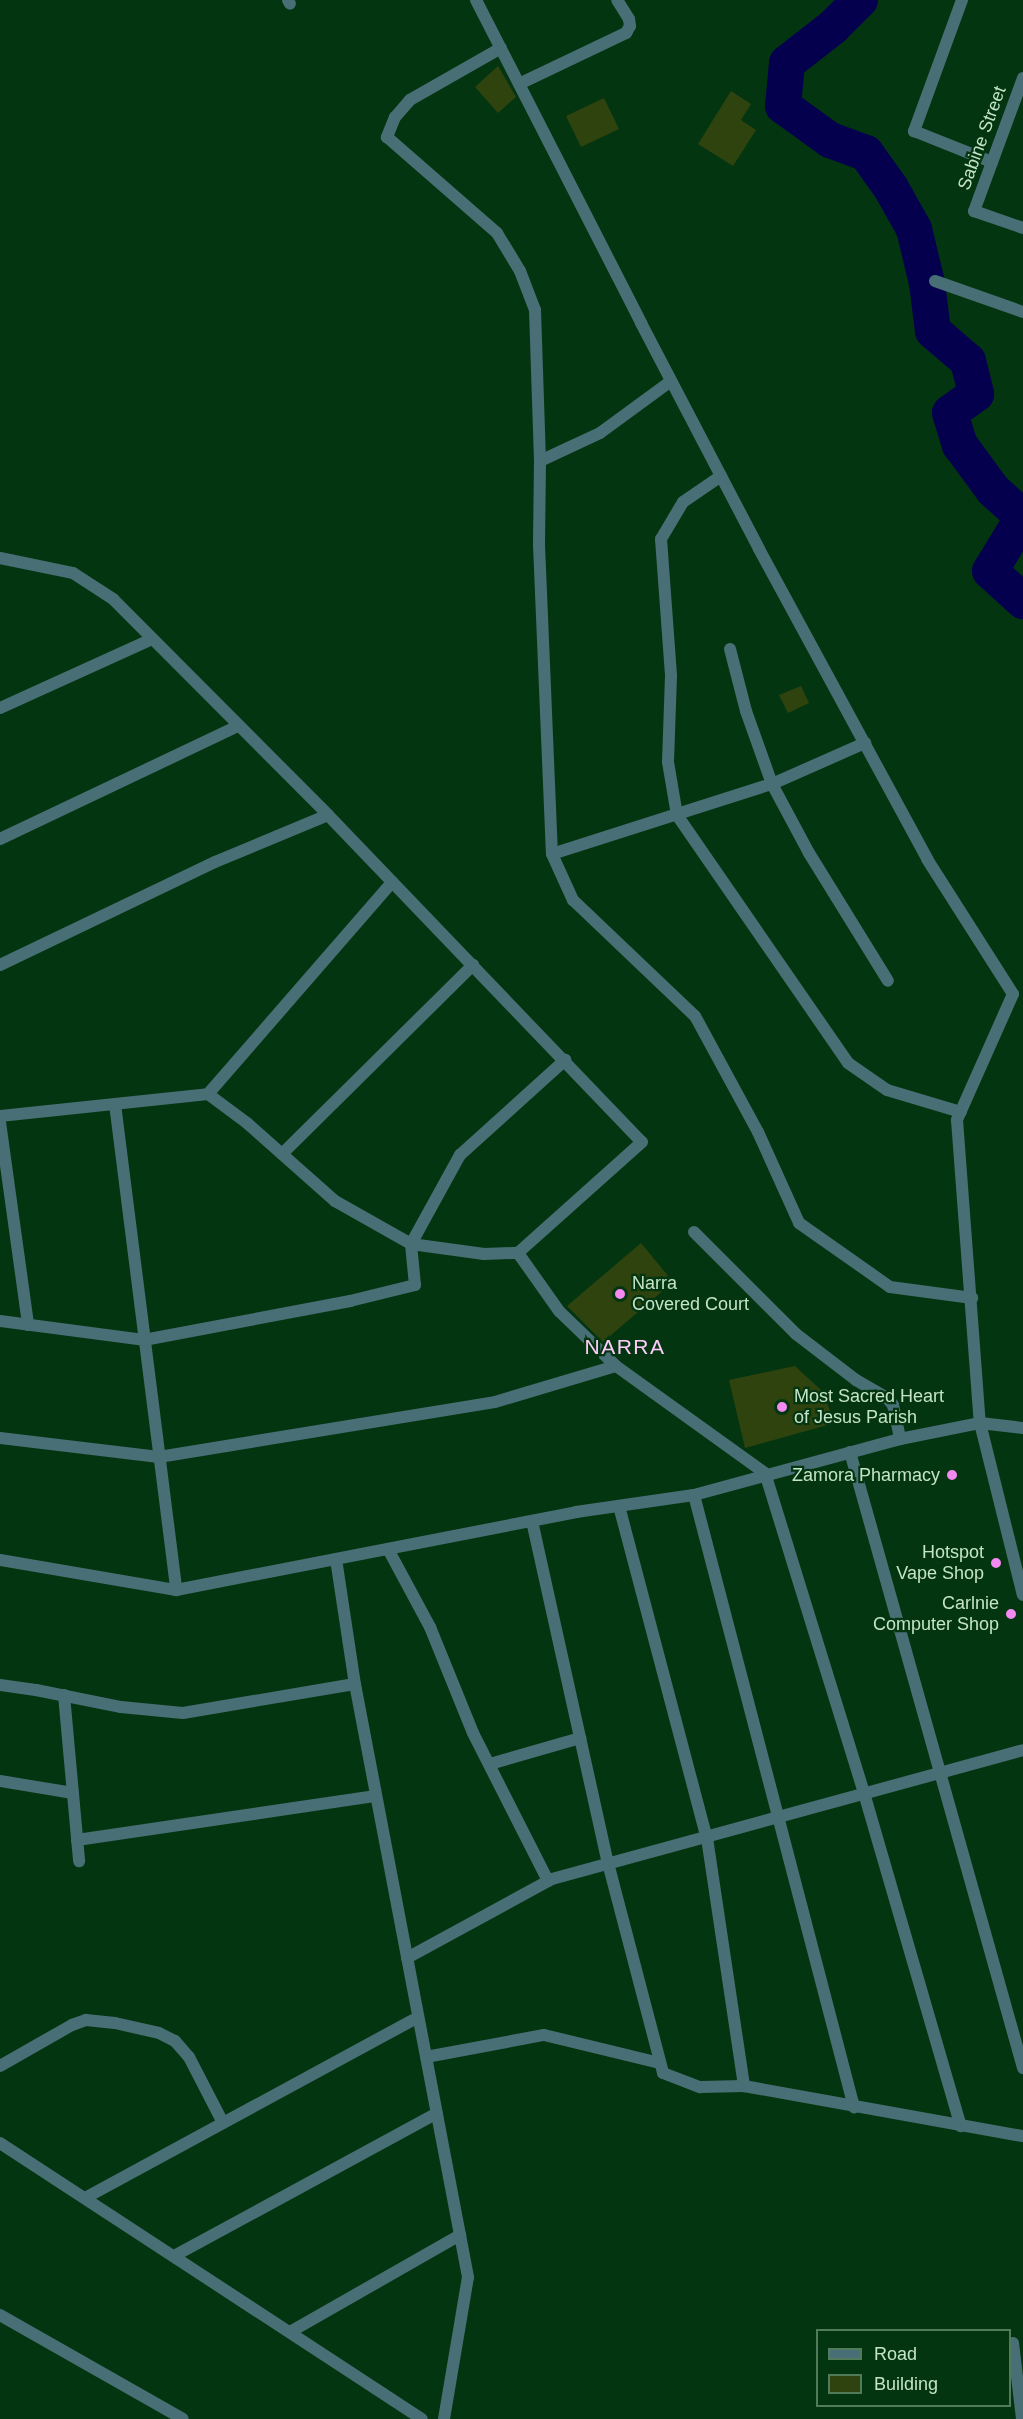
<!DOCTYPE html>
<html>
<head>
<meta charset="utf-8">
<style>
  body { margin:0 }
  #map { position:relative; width:1023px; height:2419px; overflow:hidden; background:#043511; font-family:Helvetica,sans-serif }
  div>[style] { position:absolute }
  .river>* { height:36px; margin:-18px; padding:0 18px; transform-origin:18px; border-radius:18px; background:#04004e }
  .building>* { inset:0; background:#2f430f }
  .minor>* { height:12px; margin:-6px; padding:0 6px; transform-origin:6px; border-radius:6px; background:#486f75 }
  .tertiary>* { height:12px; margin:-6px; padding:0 6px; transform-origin:6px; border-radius:6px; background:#486f75 }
  .dots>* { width:16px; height:16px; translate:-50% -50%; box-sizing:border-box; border:3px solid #043511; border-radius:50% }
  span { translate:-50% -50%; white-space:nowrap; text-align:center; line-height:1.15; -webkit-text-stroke:4.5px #043511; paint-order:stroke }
  .street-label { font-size:18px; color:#c4e3c7 }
  .poi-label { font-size:18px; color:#c4e3c7 }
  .left { translate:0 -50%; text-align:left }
  .right { translate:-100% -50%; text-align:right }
  .quarter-label { font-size:21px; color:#fdcdfa; letter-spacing:1.5px }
  .legend { position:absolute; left:816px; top:2329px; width:195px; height:78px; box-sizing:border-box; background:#043511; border:2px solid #517b5a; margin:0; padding:8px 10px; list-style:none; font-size:18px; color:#c4e3c7 }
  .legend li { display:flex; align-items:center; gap:12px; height:30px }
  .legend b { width:30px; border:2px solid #517b5a }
</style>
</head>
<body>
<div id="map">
  <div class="river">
    <div style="left:860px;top:0;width:38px;rotate:135deg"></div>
    <div style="left:833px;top:27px;width:58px;rotate:142deg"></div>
    <div style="left:787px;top:63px;width:43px;rotate:95.3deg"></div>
    <div style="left:783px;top:106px;width:58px;rotate:35.9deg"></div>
    <div style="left:830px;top:140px;width:38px;rotate:20deg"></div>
    <div style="left:866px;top:153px;width:43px;rotate:54.5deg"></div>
    <div style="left:891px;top:188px;width:47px;rotate:60.7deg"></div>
    <div style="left:914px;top:229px;width:56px;rotate:76.5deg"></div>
    <div style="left:927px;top:283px;width:48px;rotate:82.9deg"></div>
    <div style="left:933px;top:331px;width:46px;rotate:40.6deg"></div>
    <div style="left:968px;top:361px;width:34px;rotate:76deg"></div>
    <div style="left:976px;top:394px;width:32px;rotate:144deg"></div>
    <div style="left:950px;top:413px;width:34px;rotate:73deg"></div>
    <div style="left:960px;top:445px;width:56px;rotate:53.7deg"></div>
    <div style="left:993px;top:490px;width:40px;rotate:42deg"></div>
    <div style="left:1023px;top:517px;width:63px;rotate:121.4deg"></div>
    <div style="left:990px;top:571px;width:45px;rotate:42.3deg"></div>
  </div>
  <div class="building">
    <div style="clip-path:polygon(498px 66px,516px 97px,498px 113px,475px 87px)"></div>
    <div style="clip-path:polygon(731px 91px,751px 104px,741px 120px,756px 130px,733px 166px,698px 144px)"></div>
    <div style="clip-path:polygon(604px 98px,619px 129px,581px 147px,566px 116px)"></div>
    <div style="clip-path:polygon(801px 686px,809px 703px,788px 713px,779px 695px)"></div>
    <div style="clip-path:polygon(641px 1243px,673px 1282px,603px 1342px,567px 1306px)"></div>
    <div style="clip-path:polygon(795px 1366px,822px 1391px,835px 1423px,745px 1448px,729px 1380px)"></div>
  </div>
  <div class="minor">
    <div style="left:288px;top:0;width:4px;rotate:63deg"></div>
    <div style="left:962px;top:0;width:140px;rotate:110.1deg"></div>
    <div style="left:914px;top:131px;width:84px;rotate:21.7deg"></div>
    <div style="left:501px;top:48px;width:105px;rotate:150.3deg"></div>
    <div style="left:410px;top:100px;width:23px;rotate:131deg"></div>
    <div style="left:395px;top:117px;width:22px;rotate:112deg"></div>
    <div style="left:387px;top:137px;width:146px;rotate:41.1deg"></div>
    <div style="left:497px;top:233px;width:44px;rotate:58.8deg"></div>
    <div style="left:520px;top:271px;width:42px;rotate:69deg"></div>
    <div style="left:535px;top:310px;width:151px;rotate:88.1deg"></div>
    <div style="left:540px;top:461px;width:84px;rotate:90.7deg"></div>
    <div style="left:539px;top:545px;width:309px;rotate:87.6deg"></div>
    <div style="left:552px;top:854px;width:51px;rotate:65.5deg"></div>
    <div style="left:573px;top:900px;width:168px;rotate:43.6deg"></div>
    <div style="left:695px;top:1016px;width:132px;rotate:61.5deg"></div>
    <div style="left:758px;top:1132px;width:100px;rotate:65.7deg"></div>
    <div style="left:799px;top:1223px;width:111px;rotate:35.1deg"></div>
    <div style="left:890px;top:1287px;width:83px;rotate:7.6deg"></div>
    <div style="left:1023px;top:78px;width:142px;rotate:110.2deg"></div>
    <div style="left:974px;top:211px;width:52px;rotate:19.1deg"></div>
    <div style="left:519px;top:84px;width:119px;rotate:-25.5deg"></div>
    <div style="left:626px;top:33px;width:8px;rotate:-60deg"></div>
    <div style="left:630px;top:26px;width:7px;rotate:-98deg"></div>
    <div style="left:629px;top:19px;width:22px;rotate:-122deg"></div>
    <div style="left:935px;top:281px;width:93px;rotate:19.4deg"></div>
    <div style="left:540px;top:461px;width:66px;rotate:-25deg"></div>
    <div style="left:600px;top:433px;width:88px;rotate:-36.2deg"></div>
    <div style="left:721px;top:476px;width:46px;rotate:145.6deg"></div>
    <div style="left:683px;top:502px;width:43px;rotate:120.7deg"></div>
    <div style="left:661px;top:539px;width:137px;rotate:85.8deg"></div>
    <div style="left:671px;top:676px;width:86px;rotate:92deg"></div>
    <div style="left:668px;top:762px;width:54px;rotate:80.4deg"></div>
    <div style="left:677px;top:815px;width:301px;rotate:55.4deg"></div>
    <div style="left:848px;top:1063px;width:47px;rotate:34.7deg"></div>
    <div style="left:887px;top:1090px;width:77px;rotate:16.6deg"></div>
    <div style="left:0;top:558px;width:75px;rotate:11.6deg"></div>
    <div style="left:73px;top:573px;width:48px;rotate:33deg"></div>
    <div style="left:113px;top:599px;width:305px;rotate:45.1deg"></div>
    <div style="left:328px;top:815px;width:453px;rotate:46.2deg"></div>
    <div style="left:642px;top:1142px;width:166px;rotate:138.2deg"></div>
    <div style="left:730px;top:649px;width:64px;rotate:75.5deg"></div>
    <div style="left:746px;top:711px;width:77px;rotate:70.4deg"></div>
    <div style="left:772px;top:784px;width:78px;rotate:61.8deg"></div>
    <div style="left:809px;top:853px;width:150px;rotate:58.3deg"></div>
    <div style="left:0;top:708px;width:167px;rotate:-24.4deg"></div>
    <div style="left:0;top:839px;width:263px;rotate:-25.4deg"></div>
    <div style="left:552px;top:854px;width:231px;rotate:-17.7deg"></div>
    <div style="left:772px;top:784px;width:102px;rotate:-23.8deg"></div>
    <div style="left:0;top:965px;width:238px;rotate:-25.6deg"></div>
    <div style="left:215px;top:862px;width:122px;rotate:-22.6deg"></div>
    <div style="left:208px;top:1094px;width:281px;rotate:-49deg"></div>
    <div style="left:115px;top:1104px;width:490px;rotate:82.8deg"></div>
    <div style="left:0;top:1116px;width:209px;rotate:-6deg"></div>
    <div style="left:208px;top:1094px;width:49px;rotate:36.6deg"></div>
    <div style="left:247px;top:1123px;width:118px;rotate:41.6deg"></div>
    <div style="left:335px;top:1201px;width:87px;rotate:29.5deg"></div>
    <div style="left:411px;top:1244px;width:74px;rotate:7.8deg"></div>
    <div style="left:484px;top:1254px;width:34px;rotate:-2deg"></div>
    <div style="left:518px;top:1253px;width:71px;rotate:54.7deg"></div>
    <div style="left:559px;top:1311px;width:79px;rotate:44deg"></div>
    <div style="left:616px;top:1366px;width:183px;rotate:35.7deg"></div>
    <div style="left:765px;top:1473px;width:335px;rotate:72.8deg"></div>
    <div style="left:864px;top:1793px;width:347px;rotate:73.8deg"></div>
    <div style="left:0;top:1122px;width:205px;rotate:82.1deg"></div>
    <div style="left:282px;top:1154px;width:269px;rotate:-44.7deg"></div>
    <div style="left:694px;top:1232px;width:144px;rotate:45deg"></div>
    <div style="left:796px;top:1334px;width:76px;rotate:37.5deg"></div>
    <div style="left:856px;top:1380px;width:36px;rotate:30deg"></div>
    <div style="left:887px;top:1398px;width:9px;rotate:49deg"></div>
    <div style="left:893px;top:1405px;width:35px;rotate:78deg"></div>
    <div style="left:0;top:1321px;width:145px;rotate:7.5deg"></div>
    <div style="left:144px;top:1340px;width:210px;rotate:-10.7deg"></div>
    <div style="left:350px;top:1301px;width:67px;rotate:-13.8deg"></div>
    <div style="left:415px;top:1285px;width:41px;rotate:-95.6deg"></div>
    <div style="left:411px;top:1244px;width:102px;rotate:-61.2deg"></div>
    <div style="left:460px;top:1155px;width:142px;rotate:-42.1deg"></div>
    <div style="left:0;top:1438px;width:160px;rotate:6.8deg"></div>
    <div style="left:159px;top:1457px;width:340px;rotate:-9.3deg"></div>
    <div style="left:495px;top:1402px;width:126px;rotate:-16.6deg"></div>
    <div style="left:850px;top:1452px;width:640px;rotate:74.31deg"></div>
    <div style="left:694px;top:1495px;width:633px;rotate:75.35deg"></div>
    <div style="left:619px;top:1506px;width:343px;rotate:75.2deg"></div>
    <div style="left:707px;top:1838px;width:251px;rotate:81.5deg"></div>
    <div style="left:744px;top:2086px;width:283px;rotate:10.2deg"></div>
    <div style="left:532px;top:1521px;width:350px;rotate:77.5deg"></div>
    <div style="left:608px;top:1863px;width:217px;rotate:75.3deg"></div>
    <div style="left:663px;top:2073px;width:40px;rotate:21deg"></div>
    <div style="left:700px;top:2087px;width:44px;rotate:-1.3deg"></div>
    <div style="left:388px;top:1549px;width:89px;rotate:61.7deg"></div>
    <div style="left:430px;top:1627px;width:114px;rotate:67.9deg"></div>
    <div style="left:473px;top:1733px;width:166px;rotate:63.1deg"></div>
    <div style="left:336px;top:1559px;width:126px;rotate:81.4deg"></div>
    <div style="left:355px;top:1684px;width:604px;rotate:79.21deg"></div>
    <div style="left:468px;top:2277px;width:144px;rotate:99.6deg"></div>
    <div style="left:0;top:1560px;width:179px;rotate:9.7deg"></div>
    <div style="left:176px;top:1590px;width:408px;rotate:-11deg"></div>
    <div style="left:576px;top:1512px;width:119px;rotate:-8.2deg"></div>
    <div style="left:694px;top:1495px;width:213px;rotate:-15.2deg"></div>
    <div style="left:900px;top:1439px;width:82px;rotate:-11.3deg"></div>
    <div style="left:0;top:1685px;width:36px;rotate:8deg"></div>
    <div style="left:36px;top:1690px;width:87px;rotate:11.3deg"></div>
    <div style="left:121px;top:1707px;width:62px;rotate:5.5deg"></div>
    <div style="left:183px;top:1713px;width:174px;rotate:-9.6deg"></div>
    <div style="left:64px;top:1695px;width:167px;rotate:84.8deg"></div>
    <div style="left:490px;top:1764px;width:94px;rotate:-16.1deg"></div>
    <div style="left:0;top:1781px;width:74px;rotate:9.3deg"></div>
    <div style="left:77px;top:1840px;width:302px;rotate:-8.4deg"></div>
    <div style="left:407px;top:1958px;width:165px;rotate:-28.6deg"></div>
    <div style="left:552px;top:1879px;width:488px;rotate:-15.3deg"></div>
    <div style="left:426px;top:2057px;width:120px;rotate:-10.6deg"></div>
    <div style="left:544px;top:2035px;width:119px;rotate:13.6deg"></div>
    <div style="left:0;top:2066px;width:83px;rotate:-29.7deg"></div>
    <div style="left:72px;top:2025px;width:15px;rotate:-20deg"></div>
    <div style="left:86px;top:2020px;width:29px;rotate:6deg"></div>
    <div style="left:115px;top:2023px;width:45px;rotate:12.8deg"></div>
    <div style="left:159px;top:2033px;width:18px;rotate:27deg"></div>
    <div style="left:175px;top:2041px;width:21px;rotate:49deg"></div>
    <div style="left:189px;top:2057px;width:74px;rotate:62.7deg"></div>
    <div style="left:0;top:2143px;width:504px;rotate:33.19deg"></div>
    <div style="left:85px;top:2198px;width:379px;rotate:-28.5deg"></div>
    <div style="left:174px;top:2256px;width:299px;rotate:-28.5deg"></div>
    <div style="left:0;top:2315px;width:210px;rotate:29.6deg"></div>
    <div style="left:290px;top:2332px;width:196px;rotate:-29.7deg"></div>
    <div style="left:1013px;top:2343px;width:77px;rotate:83.2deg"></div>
  </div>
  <div class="tertiary">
    <div style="left:476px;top:0;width:363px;rotate:62.9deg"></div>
    <div style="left:641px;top:323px;width:255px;rotate:62.4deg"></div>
    <div style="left:759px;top:549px;width:353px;rotate:61.5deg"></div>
    <div style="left:927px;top:859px;width:160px;rotate:57.5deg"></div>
    <div style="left:1013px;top:994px;width:138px;rotate:114deg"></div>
    <div style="left:957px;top:1120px;width:304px;rotate:85.7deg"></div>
    <div style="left:980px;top:1423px;width:177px;rotate:76deg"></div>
    <div style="left:980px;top:1423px;width:43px;rotate:6.6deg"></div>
  </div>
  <div class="dots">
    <div style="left:620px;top:1294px;background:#f38af1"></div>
    <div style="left:782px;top:1407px;background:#f38af1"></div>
    <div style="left:952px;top:1475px;background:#f38af1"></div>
    <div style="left:996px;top:1563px;background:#f38af1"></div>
    <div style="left:1011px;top:1614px;background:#f38af1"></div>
  </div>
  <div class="street-label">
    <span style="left:982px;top:138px;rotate:-70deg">Sabine Street</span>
  </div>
  <div class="poi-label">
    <span class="left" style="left:632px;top:1294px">Narra<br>Covered Court</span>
    <span class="left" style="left:794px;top:1407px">Most Sacred Heart<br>of Jesus Parish</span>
    <span class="right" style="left:940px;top:1475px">Zamora Pharmacy</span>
    <span class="right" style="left:984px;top:1563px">Hotspot<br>Vape Shop</span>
    <span class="right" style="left:999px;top:1614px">Carlnie<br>Computer Shop</span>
  </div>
  <div class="quarter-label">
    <span style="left:625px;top:1347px">NARRA</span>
  </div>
  <ul class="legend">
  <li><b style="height:8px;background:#486f75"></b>Road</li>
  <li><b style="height:16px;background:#2f430f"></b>Building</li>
  </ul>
</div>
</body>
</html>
